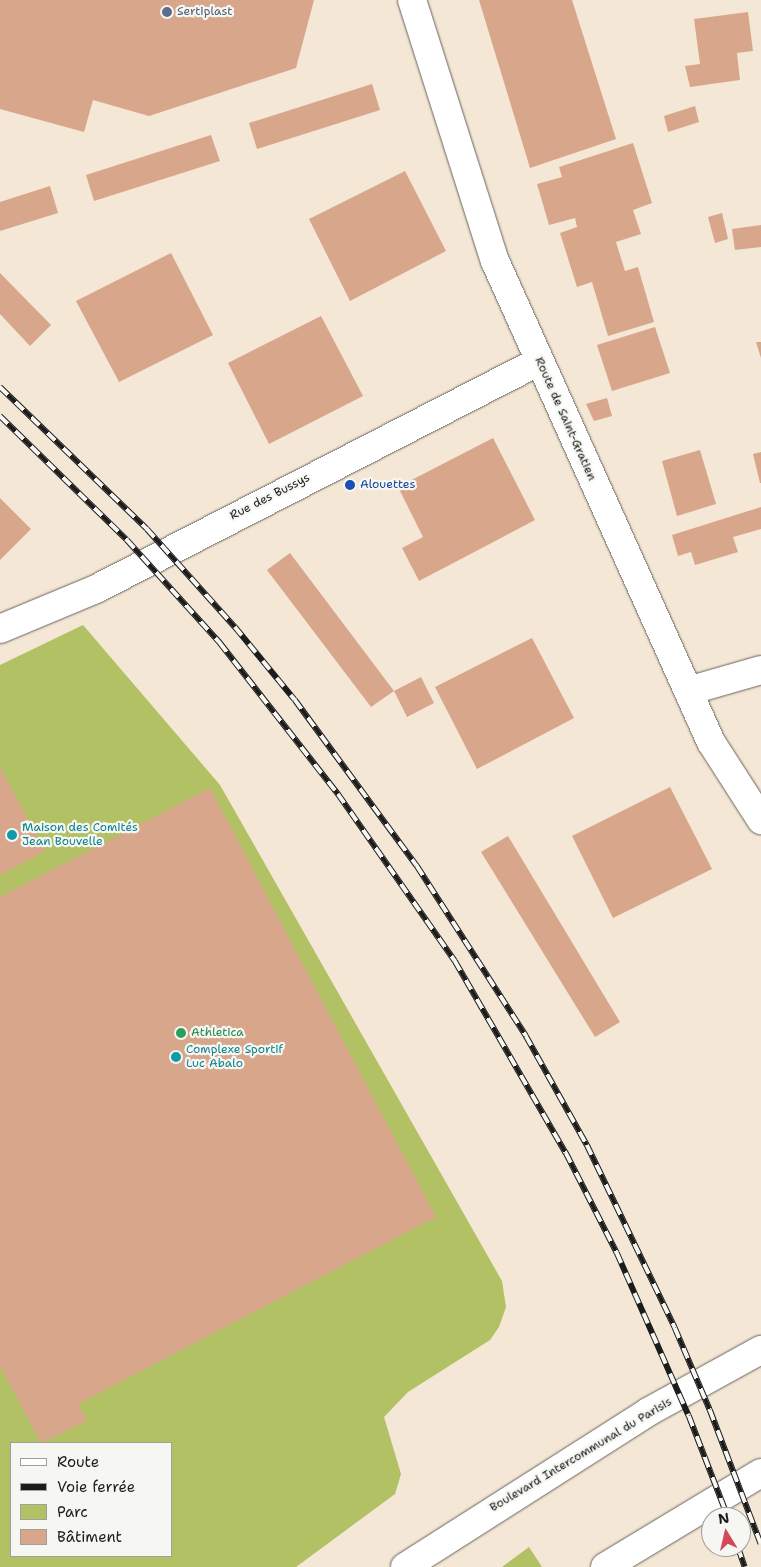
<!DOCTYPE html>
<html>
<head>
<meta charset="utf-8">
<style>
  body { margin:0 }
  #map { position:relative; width:761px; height:1567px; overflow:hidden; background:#f4e7d5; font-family:"Shantell Sans",sans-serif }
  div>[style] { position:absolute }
  .green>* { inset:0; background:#b1c164 }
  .building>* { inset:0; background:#d8a68b }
  .roads { filter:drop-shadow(0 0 1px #68635d) drop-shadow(0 0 1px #68635d) }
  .street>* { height:28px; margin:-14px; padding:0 14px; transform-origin:14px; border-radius:14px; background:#fff }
  .highway>* { height:28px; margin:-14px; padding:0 14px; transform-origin:14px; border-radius:14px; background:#fff }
  .rail>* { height:5.5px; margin-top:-2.75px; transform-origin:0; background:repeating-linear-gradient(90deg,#f6f6f2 0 11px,#1c1c1c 0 22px); box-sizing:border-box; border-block:1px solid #1c1c1c }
  .dots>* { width:14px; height:14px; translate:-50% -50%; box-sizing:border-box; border:2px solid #f6f6f2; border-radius:50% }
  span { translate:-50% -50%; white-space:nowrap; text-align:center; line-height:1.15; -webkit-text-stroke:4.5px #f6f6f2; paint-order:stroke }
  .service-label { font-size:12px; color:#4e5e75 }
  .left { translate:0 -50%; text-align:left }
  .street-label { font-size:12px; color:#1c1c1c }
  .transit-label { font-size:12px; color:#164399 }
  .culture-label { font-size:12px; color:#0d838f }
  .leisure-label { font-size:12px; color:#27864d }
  .legend { position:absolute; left:10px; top:1442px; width:162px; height:115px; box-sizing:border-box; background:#f6f6f2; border:1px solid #9f9f9c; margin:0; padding:6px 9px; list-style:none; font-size:15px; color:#1c1c1c }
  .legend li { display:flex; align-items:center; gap:10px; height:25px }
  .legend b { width:25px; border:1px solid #9f9f9c }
  .north { position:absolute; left:701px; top:1507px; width:50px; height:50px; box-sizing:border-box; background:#f6f6f2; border:1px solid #9f9f9c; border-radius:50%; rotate:351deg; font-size:14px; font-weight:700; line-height:20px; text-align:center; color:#1c1c1c }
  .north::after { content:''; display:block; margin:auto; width:18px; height:22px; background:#d1495b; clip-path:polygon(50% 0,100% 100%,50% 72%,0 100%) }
</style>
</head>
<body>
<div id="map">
  <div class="green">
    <div style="clip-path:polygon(evenodd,83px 625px,220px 785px,502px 1281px,506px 1307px,499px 1327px,490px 1340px,408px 1392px,384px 1417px,401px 1474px,395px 1494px,296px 1567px,0 1567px,0 665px,83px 625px,11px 1443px,171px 1443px,171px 1556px,11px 1556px,11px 1443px)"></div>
    <div style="clip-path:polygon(529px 1547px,542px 1567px,502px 1567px)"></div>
  </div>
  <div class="building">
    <div style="clip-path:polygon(0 0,314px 0,296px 68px,149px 116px,93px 100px,84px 132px,0 109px)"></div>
    <div style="clip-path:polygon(479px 0,572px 0,616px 139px,530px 168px)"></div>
    <div style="clip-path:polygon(748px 12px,753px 51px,737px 53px,740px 80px,690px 87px,685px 66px,700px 64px,694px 19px)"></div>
    <div style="clip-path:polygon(372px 84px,380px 110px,257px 149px,249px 123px)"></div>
    <div style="clip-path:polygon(695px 106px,699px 122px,668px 132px,664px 116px)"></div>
    <div style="clip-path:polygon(211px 135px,220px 161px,94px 201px,86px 175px)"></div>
    <div style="clip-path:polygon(633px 143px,652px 203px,633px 210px,641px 234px,616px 242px,625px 271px,638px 267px,654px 322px,608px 336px,592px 282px,577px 287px,560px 233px,577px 227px,575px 218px,549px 225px,537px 184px,562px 177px,559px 167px)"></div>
    <div style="clip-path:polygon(405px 171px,446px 251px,350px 301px,309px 219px)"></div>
    <div style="clip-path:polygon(50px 186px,58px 213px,0 231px,0 202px)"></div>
    <div style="clip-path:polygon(722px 213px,728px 239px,715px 243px,708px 217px)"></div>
    <div style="clip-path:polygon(761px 225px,761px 247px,735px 250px,732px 229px)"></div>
    <div style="clip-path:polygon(171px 253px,213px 335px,119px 382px,76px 301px)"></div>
    <div style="clip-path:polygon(0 273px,51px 325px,30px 346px,0 314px)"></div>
    <div style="clip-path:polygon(321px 316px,363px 396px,269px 444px,228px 363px)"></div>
    <div style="clip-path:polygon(655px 327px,670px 373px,612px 391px,597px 345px)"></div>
    <div style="clip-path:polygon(756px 342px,761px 342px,761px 358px)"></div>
    <div style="clip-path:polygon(607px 398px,612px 416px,594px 421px,586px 404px)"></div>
    <div style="clip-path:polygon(493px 438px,535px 520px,419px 581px,402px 548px,423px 537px,398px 487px)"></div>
    <div style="clip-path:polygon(700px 450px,716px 504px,677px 516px,662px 461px)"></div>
    <div style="clip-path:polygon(761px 452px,761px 483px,760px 483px,753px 454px)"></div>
    <div style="clip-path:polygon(0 498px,31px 529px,0 560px)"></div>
    <div style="clip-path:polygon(761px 507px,761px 529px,733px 537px,738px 552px,695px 565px,691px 552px,678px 556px,672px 535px)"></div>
    <div style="clip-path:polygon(290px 553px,394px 691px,371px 707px,267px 570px)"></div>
    <div style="clip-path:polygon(532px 638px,574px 718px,477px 769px,435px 687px)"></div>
    <div style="clip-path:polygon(421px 677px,434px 703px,407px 717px,394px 691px)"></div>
    <div style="clip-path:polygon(0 767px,45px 851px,0 875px)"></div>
    <div style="clip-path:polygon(670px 787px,712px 869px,613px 918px,572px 836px)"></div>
    <div style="clip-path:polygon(210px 788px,436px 1217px,78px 1404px,87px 1421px,41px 1443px,0 1366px,0 897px)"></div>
    <div style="clip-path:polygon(508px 836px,620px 1022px,595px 1037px,481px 852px)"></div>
  </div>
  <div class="roads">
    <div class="street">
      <div style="left:412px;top:0;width:274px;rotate:72.4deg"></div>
      <div style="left:495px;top:261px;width:527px;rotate:65.82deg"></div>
      <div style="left:711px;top:742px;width:93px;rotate:57.3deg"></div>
      <div style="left:0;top:629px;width:104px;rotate:-22.6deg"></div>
      <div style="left:96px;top:589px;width:498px;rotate:-27.2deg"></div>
      <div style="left:688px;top:691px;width:76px;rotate:-16deg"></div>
    </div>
    <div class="highway">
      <div style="left:405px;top:1567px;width:288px;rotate:-32.5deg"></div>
      <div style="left:648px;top:1412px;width:129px;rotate:-28.8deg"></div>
      <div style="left:605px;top:1567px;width:182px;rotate:-31.1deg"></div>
    </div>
  </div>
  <div class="rail">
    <div style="left:0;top:387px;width:204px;rotate:44deg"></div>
    <div style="left:147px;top:529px;width:132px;rotate:48.1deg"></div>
    <div style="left:235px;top:627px;width:94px;rotate:50.6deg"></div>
    <div style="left:295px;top:700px;width:206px;rotate:53.7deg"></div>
    <div style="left:417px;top:866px;width:202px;rotate:57.3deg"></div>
    <div style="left:526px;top:1036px;width:125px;rotate:60.8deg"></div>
    <div style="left:587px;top:1145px;width:203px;rotate:64.3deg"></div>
    <div style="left:675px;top:1328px;width:89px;rotate:66.9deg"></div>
    <div style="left:710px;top:1410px;width:143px;rotate:69.2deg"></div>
    <div style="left:0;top:416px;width:177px;rotate:44.3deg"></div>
    <div style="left:127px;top:540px;width:139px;rotate:47.9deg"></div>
    <div style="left:220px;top:643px;width:192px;rotate:52deg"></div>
    <div style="left:338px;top:794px;width:204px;rotate:55deg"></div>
    <div style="left:455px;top:961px;width:222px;rotate:60deg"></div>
    <div style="left:566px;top:1153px;width:112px;rotate:63deg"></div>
    <div style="left:617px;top:1253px;width:178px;rotate:66.2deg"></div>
    <div style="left:689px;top:1416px;width:108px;rotate:68.9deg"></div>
    <div style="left:738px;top:1547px;width:21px;rotate:71deg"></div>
  </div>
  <div class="dots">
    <div style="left:167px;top:12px;background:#5c6f8a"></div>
    <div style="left:350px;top:485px;background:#1a4fb4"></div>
    <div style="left:12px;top:835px;background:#0f9aa8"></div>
    <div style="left:181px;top:1033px;background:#2e9e5b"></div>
    <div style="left:176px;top:1057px;background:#0f9aa8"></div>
  </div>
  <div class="service-label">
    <span class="left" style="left:177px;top:12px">Sertiplast</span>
  </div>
  <div class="street-label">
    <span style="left:565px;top:419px;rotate:66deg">Route de Saint-Gratien</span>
    <span style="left:270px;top:497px;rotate:-27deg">Rue des Bussys</span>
    <span style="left:581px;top:1455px;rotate:-31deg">Boulevard Intercommunal du Parisis</span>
  </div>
  <div class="transit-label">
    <span class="left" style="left:360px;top:485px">Alouettes</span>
  </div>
  <div class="culture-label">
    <span class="left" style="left:22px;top:835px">Maison des Comités<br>Jean Bouvelle</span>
    <span class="left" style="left:186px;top:1057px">Complexe Sportif<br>Luc Abalo</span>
  </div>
  <div class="leisure-label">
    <span class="left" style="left:191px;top:1033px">Athletica</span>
  </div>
  <ul class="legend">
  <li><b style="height:6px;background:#fff"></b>Route</li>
  <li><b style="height:6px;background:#1c1c1c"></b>Voie ferrée</li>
  <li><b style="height:14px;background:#b1c164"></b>Parc</li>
  <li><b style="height:14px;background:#d8a68b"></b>Bâtiment</li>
  </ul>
  <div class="north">N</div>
</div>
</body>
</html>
